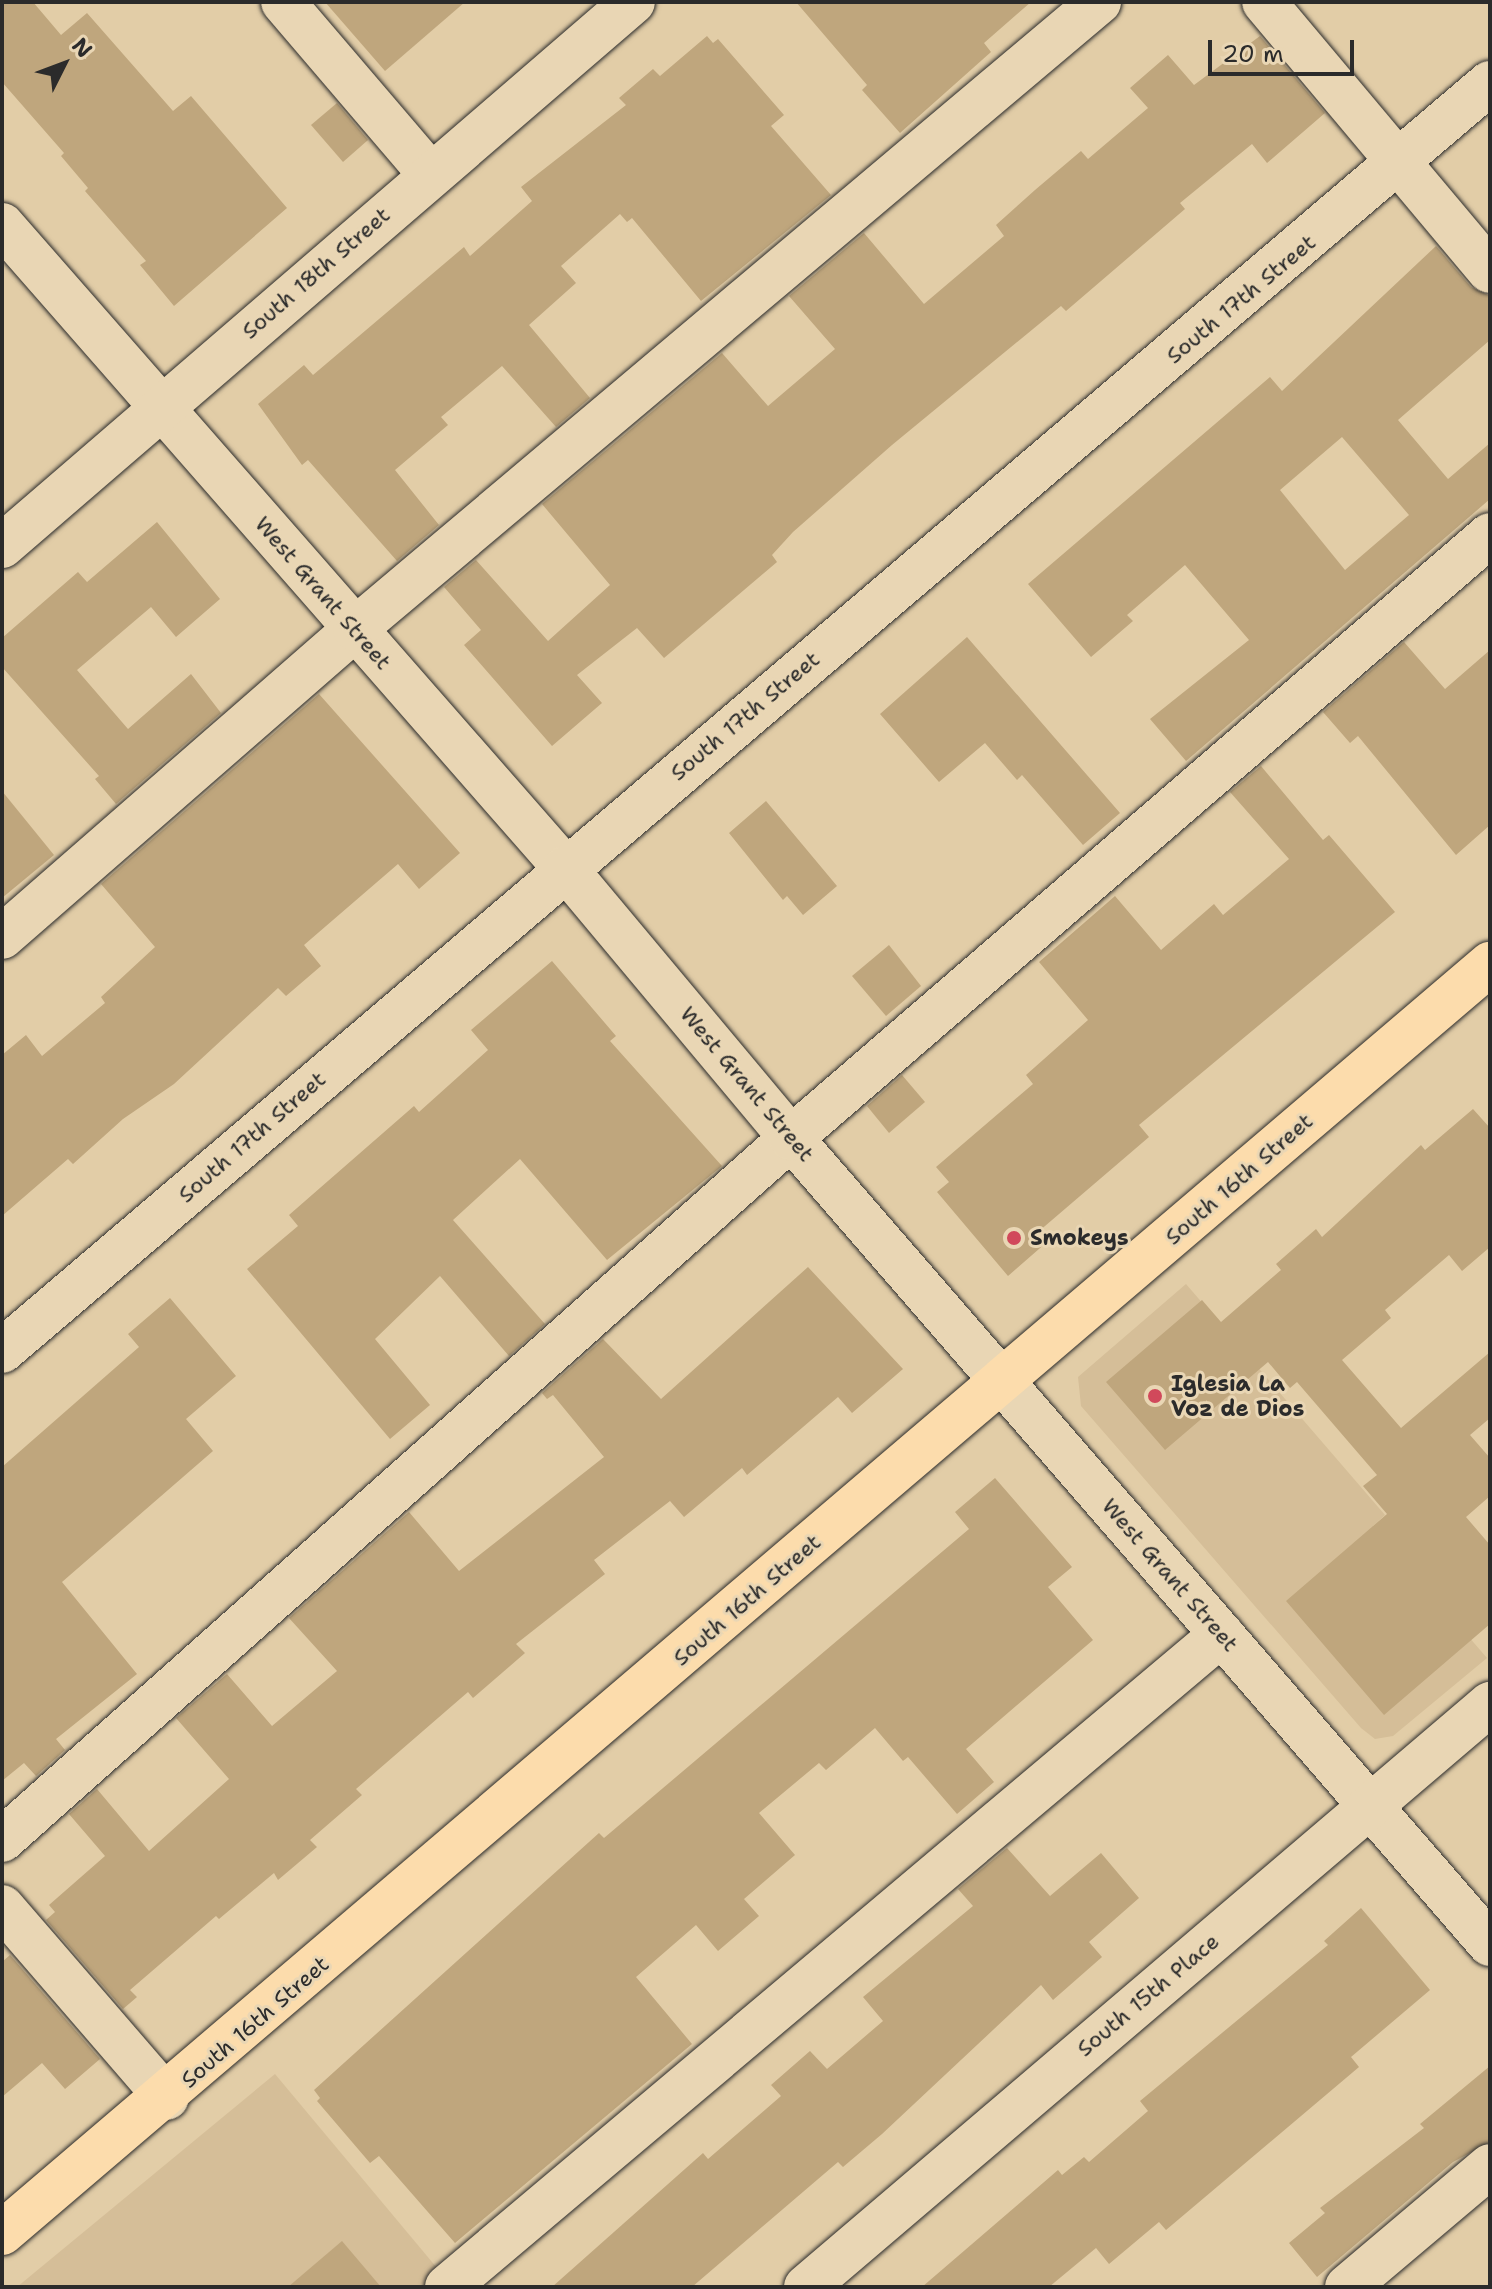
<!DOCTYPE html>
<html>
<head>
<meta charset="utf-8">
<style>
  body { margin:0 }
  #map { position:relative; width:1492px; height:2289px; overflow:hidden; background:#e2cda7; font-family:"Shantell Sans",sans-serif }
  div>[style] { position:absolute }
  .built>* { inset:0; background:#d5be98 }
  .building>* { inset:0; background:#bfa67d }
  .roads { filter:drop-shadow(0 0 2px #2b2b2b) drop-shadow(0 0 2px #2b2b2b) }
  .minor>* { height:44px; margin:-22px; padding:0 22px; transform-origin:22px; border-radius:22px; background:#e9d6b4 }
  .major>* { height:44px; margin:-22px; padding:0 22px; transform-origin:22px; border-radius:22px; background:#fcdcac }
  .dots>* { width:22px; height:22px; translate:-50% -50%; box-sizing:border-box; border:4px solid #e9d6b4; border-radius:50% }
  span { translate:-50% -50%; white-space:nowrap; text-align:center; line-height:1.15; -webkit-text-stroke:6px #e9d6b4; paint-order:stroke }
  .street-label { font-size:22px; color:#2b2b2b }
  .poi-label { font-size:22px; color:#2b2b2b; font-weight:700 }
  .left { translate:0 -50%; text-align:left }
  .frame { position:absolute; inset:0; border:4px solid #2b2b2b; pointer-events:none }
  .north { position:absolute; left:24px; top:24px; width:80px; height:80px; -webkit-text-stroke:6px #e9d6b4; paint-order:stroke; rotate:48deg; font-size:22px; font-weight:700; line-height:32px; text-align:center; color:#2b2b2b }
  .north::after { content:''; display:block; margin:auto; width:28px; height:36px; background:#2b2b2b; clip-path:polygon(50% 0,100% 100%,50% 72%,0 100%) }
  .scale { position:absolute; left:1208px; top:40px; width:146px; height:36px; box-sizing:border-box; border:4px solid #2b2b2b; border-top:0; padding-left:10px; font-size:24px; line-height:28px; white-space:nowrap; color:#2b2b2b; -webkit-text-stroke:6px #e9d6b4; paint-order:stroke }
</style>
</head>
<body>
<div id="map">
  <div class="built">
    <div style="clip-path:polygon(1186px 1284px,1385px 1515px,1373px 1526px,1487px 1658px,1393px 1736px,1375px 1739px,1361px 1728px,1081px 1406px,1078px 1377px)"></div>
    <div style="clip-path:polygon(275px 2074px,442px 2274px,427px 2287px,17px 2287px)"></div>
  </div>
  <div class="building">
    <div style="clip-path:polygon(2px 2px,33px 2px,61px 35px,87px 13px,173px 111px,191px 96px,287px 208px,174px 306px,140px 265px,146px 261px,85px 191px,88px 188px,61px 156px,64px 153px,2px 82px)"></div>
    <div style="clip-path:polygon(325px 2px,465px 2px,385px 71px)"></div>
    <div style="clip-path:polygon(796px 2px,1031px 2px,984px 43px,991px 52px,900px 133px,862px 90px,867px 85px)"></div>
    <div style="clip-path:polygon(707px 36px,713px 43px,718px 39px,784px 115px,771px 126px,831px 195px,701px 301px,632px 218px,627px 222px,620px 214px,561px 266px,576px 283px,529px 325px,590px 398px,556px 427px,502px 366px,441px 417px,448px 425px,395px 470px,439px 525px,397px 561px,308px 460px,302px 465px,258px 404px,304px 365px,313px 375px,464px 247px,470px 256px,532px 201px,521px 187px,626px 105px,619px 98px,653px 69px,660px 76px)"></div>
    <div style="clip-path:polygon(1260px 36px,1325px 113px,1267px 163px,1252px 144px,1180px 203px,1185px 209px,1066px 311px,1061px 306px,892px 445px,793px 532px,772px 555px,777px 562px,664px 658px,637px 628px,577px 675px,602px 703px,552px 746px,464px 645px,481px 630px,444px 587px,476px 560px,548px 641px,610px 585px,542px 504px,722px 353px,768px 406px,835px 349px,789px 296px,864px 233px,924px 304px,1004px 236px,996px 225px,1035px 190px,1081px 151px,1088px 159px,1148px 108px,1130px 88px,1168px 55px,1194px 85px)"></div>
    <div style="clip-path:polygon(337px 103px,368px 140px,343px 162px,311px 125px)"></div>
    <div style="clip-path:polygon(evenodd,1436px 246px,1471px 287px,1490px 296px,1490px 340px,1398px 420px,1448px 479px,1490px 443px,1490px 499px,1186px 761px,1150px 719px,1249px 640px,1185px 565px,1127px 615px,1133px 621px,1091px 657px,1028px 584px,1270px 377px,1282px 391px,1436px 246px,1342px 437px,1409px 515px,1345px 570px,1280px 490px,1342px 437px)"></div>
    <div style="clip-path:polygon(157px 522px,220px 599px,176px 637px,151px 607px,77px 670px,128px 729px,191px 674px,221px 713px,116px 804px,95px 779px,99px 776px,2px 667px,2px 638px,78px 572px,87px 582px)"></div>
    <div style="clip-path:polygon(967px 637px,1120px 813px,1083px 845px,1022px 775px,1017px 780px,985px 743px,939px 782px,880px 714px)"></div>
    <div style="clip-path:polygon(1404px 642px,1445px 689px,1490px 650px,1490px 825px,1456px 855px,1358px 736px,1350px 743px,1323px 712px)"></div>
    <div style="clip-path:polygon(319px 694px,460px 853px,419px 889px,398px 864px,304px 945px,321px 966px,286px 996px,278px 988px,174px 1084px,123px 1119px,73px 1164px,68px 1159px,2px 1216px,2px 1055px,26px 1035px,42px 1056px,105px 1003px,101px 997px,155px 947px,101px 884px)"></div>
    <div style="clip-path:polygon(1261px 766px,1323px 840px,1329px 835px,1395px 912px,1139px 1125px,1149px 1137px,1038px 1232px,1047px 1242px,1008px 1276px,937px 1192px,949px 1182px,936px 1167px,1033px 1084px,1026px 1075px,1088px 1020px,1039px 962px,1115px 896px,1161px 950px,1214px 904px,1223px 915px,1289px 859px,1230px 792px)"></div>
    <div style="clip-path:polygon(2px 791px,54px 855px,2px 898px)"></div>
    <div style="clip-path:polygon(766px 801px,837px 886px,803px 915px,787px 896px,783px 900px,729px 833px)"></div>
    <div style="clip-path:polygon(889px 945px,921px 986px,886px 1016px,852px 976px)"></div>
    <div style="clip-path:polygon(552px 961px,616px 1036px,610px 1041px,722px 1166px,607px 1260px,520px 1159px,453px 1220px,545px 1324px,509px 1356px,440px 1276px,375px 1339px,430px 1405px,390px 1439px,247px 1269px,298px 1226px,289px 1215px,414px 1106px,419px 1112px,488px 1050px,471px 1030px)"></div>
    <div style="clip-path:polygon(902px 1075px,925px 1102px,889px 1133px,867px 1106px)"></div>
    <div style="clip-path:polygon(1473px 1109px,1490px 1128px,1490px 1247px,1462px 1271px,1449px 1255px,1385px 1310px,1391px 1318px,1342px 1360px,1401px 1428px,1490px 1352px,1490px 1418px,1470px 1435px,1490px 1458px,1490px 1496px,1466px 1517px,1490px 1545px,1490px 1624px,1384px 1715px,1286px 1601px,1387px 1514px,1363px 1486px,1377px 1475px,1297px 1382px,1290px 1388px,1268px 1362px,1165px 1450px,1106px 1382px,1202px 1300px,1221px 1322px,1281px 1270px,1276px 1264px,1316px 1229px,1322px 1237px,1421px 1145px,1425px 1150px)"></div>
    <div style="clip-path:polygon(808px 1267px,903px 1369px,852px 1413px,838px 1397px,747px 1475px,742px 1468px,684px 1517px,670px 1501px,594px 1560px,605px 1574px,516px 1644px,525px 1653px,473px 1698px,468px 1692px,356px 1789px,362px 1795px,310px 1840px,317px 1847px,278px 1880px,274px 1873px,219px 1919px,216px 1916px,130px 1990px,137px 1997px,123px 2009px,46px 1920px,55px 1912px,49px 1905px,105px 1856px,69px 1814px,97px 1789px,149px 1851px,229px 1779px,176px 1718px,227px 1674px,272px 1726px,337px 1671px,289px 1618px,409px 1512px,459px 1571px,604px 1457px,553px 1395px,547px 1399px,542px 1393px,603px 1339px,661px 1399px)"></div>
    <div style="clip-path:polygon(170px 1298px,236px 1376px,186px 1419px,213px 1451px,62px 1582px,137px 1674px,56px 1739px,65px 1750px,36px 1776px,24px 1763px,2px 1781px,2px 1467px,139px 1347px,128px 1334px)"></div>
    <div style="clip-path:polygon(995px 1478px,1072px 1567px,1048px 1587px,1093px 1640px,966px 1749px,994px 1782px,957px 1814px,908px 1757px,903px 1761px,875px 1728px,826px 1770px,819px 1763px,759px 1813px,795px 1855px,744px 1899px,759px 1916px,718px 1951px,696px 1925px,636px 1977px,692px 2044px,455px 2243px,379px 2156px,370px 2163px,317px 2101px,320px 2098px,314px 2090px,599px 1833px,604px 1838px,969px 1529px,955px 1512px)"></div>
    <div style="clip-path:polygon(1007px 1848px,1050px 1896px,1101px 1853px,1139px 1898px,1089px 1942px,1102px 1957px,1053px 2000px,1041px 1985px,882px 2134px,843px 2167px,838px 2162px,692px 2287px,552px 2287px,703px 2153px,708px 2159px,781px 2096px,771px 2085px,810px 2051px,827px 2069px,883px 2021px,863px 1997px,973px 1906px,958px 1889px)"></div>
    <div style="clip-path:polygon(1361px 1908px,1430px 1990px,1351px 2057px,1359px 2067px,1166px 2230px,1159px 2222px,1109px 2264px,1096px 2248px,1049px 2287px,922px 2287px,1058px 2170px,1062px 2175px,1084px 2157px,1089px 2162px,1148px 2111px,1140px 2101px,1328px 1945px,1324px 1941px)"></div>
    <div style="clip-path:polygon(10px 1955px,100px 2059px,65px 2089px,42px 2063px,2px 2097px,2px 1962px)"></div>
    <div style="clip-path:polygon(1490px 2066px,1490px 2142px,1453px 2162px,1317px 2277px,1289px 2243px,1325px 2213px,1320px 2208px,1424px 2128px,1420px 2124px)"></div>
    <div style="clip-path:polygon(342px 2241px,381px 2287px,288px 2287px)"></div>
  </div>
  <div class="roads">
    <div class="minor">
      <div style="left:283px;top:2px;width:225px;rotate:49.5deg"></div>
      <div style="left:1264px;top:2px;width:351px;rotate:50deg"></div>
      <div style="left:2px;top:225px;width:855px;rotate:48.8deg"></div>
      <div style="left:565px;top:868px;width:352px;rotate:50.1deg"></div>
      <div style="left:791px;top:1138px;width:1067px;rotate:49.07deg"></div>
      <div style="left:2px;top:546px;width:833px;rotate:-40.77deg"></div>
      <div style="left:2px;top:937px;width:468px;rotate:-41.1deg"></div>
      <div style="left:355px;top:629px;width:973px;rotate:-40.12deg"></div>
      <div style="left:2px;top:1351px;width:1955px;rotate:-40.44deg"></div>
      <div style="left:2px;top:1840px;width:1056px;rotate:-41.66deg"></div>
      <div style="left:791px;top:1138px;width:923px;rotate:-40.78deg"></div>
      <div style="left:2px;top:1907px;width:252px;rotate:49.2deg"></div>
      <div style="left:447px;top:2287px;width:1013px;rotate:-40.12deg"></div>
      <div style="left:806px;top:2287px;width:899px;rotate:-40.44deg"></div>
      <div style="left:1347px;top:2287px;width:187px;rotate:-40.2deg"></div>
    </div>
    <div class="major">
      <div style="left:2px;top:2233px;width:1956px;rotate:-40.46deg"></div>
    </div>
  </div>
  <div class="dots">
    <div style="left:1014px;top:1238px;background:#d1495b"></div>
    <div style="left:1155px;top:1396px;background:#d1495b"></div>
  </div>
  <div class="street-label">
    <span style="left:316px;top:273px;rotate:-41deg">South 18th Street</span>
    <span style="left:1241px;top:299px;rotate:-40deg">South 17th Street</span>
    <span style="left:323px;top:593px;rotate:49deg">West Grant Street</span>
    <span style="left:745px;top:716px;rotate:-40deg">South 17th Street</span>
    <span style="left:747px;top:1084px;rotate:50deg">West Grant Street</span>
    <span style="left:252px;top:1137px;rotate:-41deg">South 17th Street</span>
    <span style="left:1239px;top:1179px;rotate:-41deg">South 16th Street</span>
    <span style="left:1170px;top:1575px;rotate:49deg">West Grant Street</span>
    <span style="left:747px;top:1600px;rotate:-41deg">South 16th Street</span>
    <span style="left:1148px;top:1995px;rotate:-40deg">South 15th Place</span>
    <span style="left:255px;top:2022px;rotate:-41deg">South 16th Street</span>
  </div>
  <div class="poi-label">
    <span class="left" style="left:1030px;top:1238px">Smokeys</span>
    <span class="left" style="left:1171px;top:1396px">Iglesia La<br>Voz de Dios</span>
  </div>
  <div class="frame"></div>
  <div class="north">N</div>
  <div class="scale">20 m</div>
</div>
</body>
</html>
